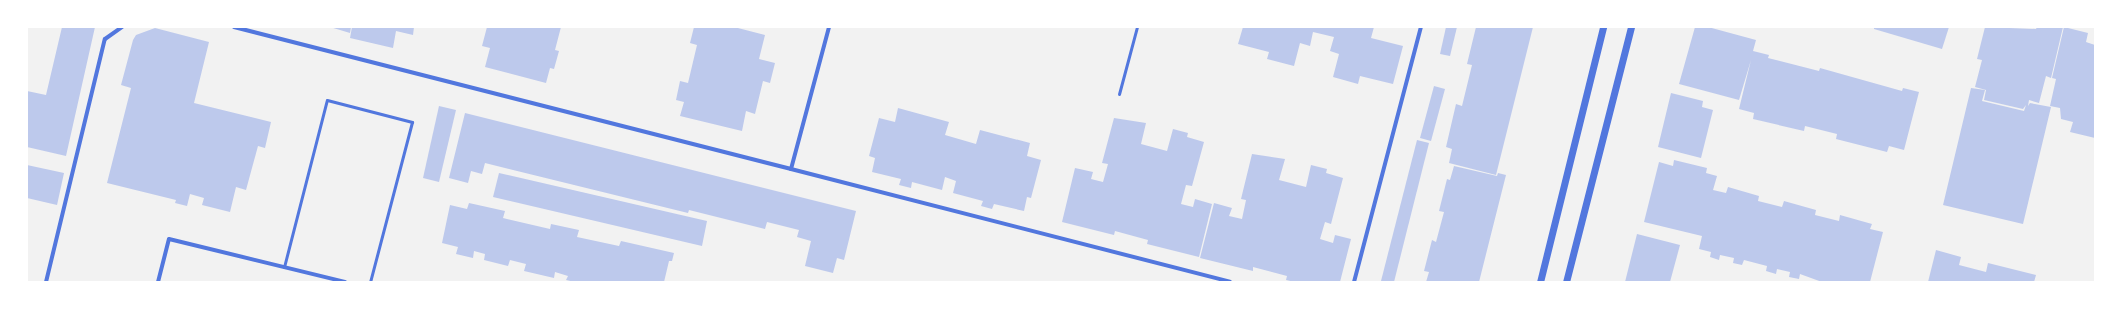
<!DOCTYPE html>
<html>
<head>
<meta charset="utf-8">
<style>
  body { margin:0 }
  #map { position:relative; width:2122px; height:309px; overflow:hidden; background:#f2f2f2; font-family:Manrope,sans-serif }
  div>[style] { position:absolute }
  .building>* { inset:0; background:#bdc9ec }
  .service>* { height:3px; margin:-1.5px; padding:0 1.5px; transform-origin:1.5px; border-radius:1.5px; background:#5277de }
  .minor>* { height:4px; margin:-2px; padding:0 2px; transform-origin:2px; border-radius:2px; background:#5277de }
  .tertiary>* { height:7px; margin:-3.5px; padding:0 3.5px; transform-origin:3.5px; border-radius:3.5px; background:#5277de }
  span { translate:-50% -50%; white-space:nowrap; text-align:center; line-height:1.15; -webkit-text-stroke:3px #fff; paint-order:stroke }
  .frame { position:absolute; inset:0; border:28px solid #fff; pointer-events:none }
</style>
</head>
<body>
<div id="map">
  <div class="building">
    <div style="clip-path:polygon(62px 27px,95px 27px,66px 156px,27px 147px,27px 91px,46px 95px)"></div>
    <div style="clip-path:polygon(330px 27px,351px 27px,350px 33px)"></div>
    <div style="clip-path:polygon(352px 27px,414px 27px,413px 35px,396px 31px,393px 48px,350px 38px)"></div>
    <div style="clip-path:polygon(487px 27px,561px 27px,555px 50px,559px 51px,554px 69px,550px 68px,546px 83px,485px 67px,490px 48px,482px 46px)"></div>
    <div style="clip-path:polygon(694px 27px,734px 27px,765px 35px,759px 59px,775px 63px,770px 83px,763px 81px,755px 114px,746px 111px,742px 131px,680px 116px,684px 102px,676px 100px,680px 81px,688px 83px,697px 45px,690px 43px)"></div>
    <div style="clip-path:polygon(1243px 27px,1374px 27px,1371px 38px,1403px 46px,1393px 84px,1360px 76px,1358px 84px,1333px 77px,1339px 54px,1330px 51px,1334px 37px,1313px 32px,1310px 46px,1300px 43px,1294px 66px,1267px 59px,1269px 52px,1238px 44px)"></div>
    <div style="clip-path:polygon(1446px 27px,1457px 27px,1450px 56px,1440px 54px)"></div>
    <div style="clip-path:polygon(1476px 27px,1533px 27px,1496px 175px,1449px 163px,1452px 149px,1446px 147px,1456px 104px,1462px 106px,1472px 65px,1467px 64px)"></div>
    <div style="clip-path:polygon(1695px 27px,1708px 27px,1756px 40px,1753px 51px,1769px 55px,1768px 58px,1819px 71px,1820px 68px,1902px 91px,1903px 88px,1919px 92px,1904px 150px,1889px 146px,1887px 152px,1836px 139px,1837px 134px,1805px 126px,1804px 131px,1753px 119px,1754px 113px,1739px 109px,1751px 60px,1739px 100px,1679px 84px)"></div>
    <div style="clip-path:polygon(1874px 27px,1949px 27px,1942px 49px,1874px 29px)"></div>
    <div style="clip-path:polygon(1985px 27px,2036px 29px,2037px 27px,2063px 27px,2051px 78px,2046px 76px,2039px 103px,2029px 100px,2028px 106px,2030px 103px,2051px 107px,2023px 224px,1943px 205px,1971px 88px,1985px 90px,1982px 101px,2024px 111px,2026px 105px,2023px 109px,1984px 100px,1986px 90px,1975px 87px,1982px 60px,1977px 59px)"></div>
    <div style="clip-path:polygon(2064px 27px,2088px 33px,2086px 42px,2095px 45px,2095px 138px,2070px 132px,2073px 122px,2061px 119px,2060px 108px,2050px 106px,2056px 79px,2052px 78px)"></div>
    <div style="clip-path:polygon(155px 28px,209px 42px,194px 103px,271px 122px,265px 148px,258px 146px,246px 190px,236px 187px,230px 212px,202px 205px,204px 198px,190px 194px,187px 206px,175px 203px,176px 200px,107px 183px,131px 88px,121px 85px,133px 40px,136px 35px)"></div>
    <div style="clip-path:polygon(1434px 86px,1445px 89px,1431px 141px,1420px 138px)"></div>
    <div style="clip-path:polygon(1671px 93px,1703px 101px,1702px 107px,1713px 110px,1701px 158px,1658px 147px)"></div>
    <div style="clip-path:polygon(439px 106px,456px 110px,439px 182px,423px 178px)"></div>
    <div style="clip-path:polygon(898px 108px,949px 122px,945px 135px,976px 144px,980px 130px,1030px 143px,1027px 156px,1041px 160px,1031px 198px,1027px 197px,1024px 211px,994px 204px,992px 209px,981px 206px,983px 201px,953px 193px,956px 181px,945px 177px,942px 190px,912px 182px,911px 188px,899px 185px,901px 179px,872px 172px,875px 158px,869px 156px,879px 118px,895px 122px)"></div>
    <div style="clip-path:polygon(465px 113px,856px 211px,844px 260px,837px 258px,833px 273px,805px 266px,811px 241px,797px 237px,799px 230px,767px 222px,765px 229px,689px 210px,688px 213px,485px 163px,482px 174px,471px 171px,468px 183px,449px 178px)"></div>
    <div style="clip-path:polygon(1114px 118px,1146px 123px,1141px 144px,1167px 151px,1173px 129px,1188px 133px,1187px 137px,1204px 142px,1192px 186px,1186px 185px,1181px 204px,1193px 207px,1195px 199px,1212px 204px,1199px 257px,1147px 244px,1148px 240px,1115px 231px,1114px 235px,1062px 222px,1075px 168px,1093px 172px,1091px 179px,1103px 182px,1108px 164px,1102px 163px)"></div>
    <div style="clip-path:polygon(1417px 140px,1429px 143px,1394px 282px,1384px 282px,1381px 281px)"></div>
    <div style="clip-path:polygon(1252px 154px,1285px 159px,1279px 180px,1306px 187px,1311px 165px,1327px 169px,1326px 173px,1343px 178px,1331px 224px,1325px 222px,1320px 239px,1333px 243px,1335px 235px,1351px 239px,1340px 282px,1295px 282px,1286px 280px,1287px 276px,1253px 267px,1253px 271px,1200px 258px,1214px 203px,1232px 208px,1229px 216px,1242px 219px,1246px 200px,1241px 199px)"></div>
    <div style="clip-path:polygon(1674px 160px,1707px 168px,1706px 173px,1717px 176px,1713px 190px,1726px 193px,1728px 187px,1759px 196px,1758px 201px,1782px 207px,1784px 201px,1816px 210px,1815px 215px,1839px 221px,1840px 215px,1872px 224px,1870px 229px,1883px 232px,1870px 282px,1822px 282px,1800px 274px,1799px 279px,1789px 277px,1790px 272px,1777px 269px,1776px 274px,1766px 271px,1767px 266px,1744px 260px,1742px 265px,1733px 263px,1734px 258px,1720px 255px,1719px 260px,1710px 257px,1711px 252px,1699px 249px,1702px 236px,1644px 222px,1659px 162px,1673px 166px)"></div>
    <div style="clip-path:polygon(27px 165px,64px 173px,57px 205px,27px 198px)"></div>
    <div style="clip-path:polygon(1454px 166px,1497px 176px,1498px 173px,1506px 175px,1479px 282px,1426px 282px,1429px 272px,1424px 271px,1432px 240px,1436px 242px,1444px 212px,1439px 211px,1447px 179px,1450px 180px)"></div>
    <div style="clip-path:polygon(499px 173px,707px 221px,702px 246px,493px 197px)"></div>
    <div style="clip-path:polygon(469px 203px,505px 211px,503px 218px,550px 229px,551px 224px,579px 230px,577px 237px,619px 246px,621px 241px,674px 253px,672px 261px,669px 261px,664px 282px,575px 282px,566px 280px,568px 276px,555px 272px,554px 278px,524px 271px,526px 264px,510px 260px,508px 266px,484px 260px,485px 254px,474px 251px,473px 258px,456px 254px,458px 247px,442px 243px,450px 205px,467px 209px)"></div>
    <div style="clip-path:polygon(1637px 234px,1680px 245px,1670px 282px,1625px 282px)"></div>
    <div style="clip-path:polygon(1936px 250px,1961px 257px,1959px 265px,1986px 272px,1988px 263px,2036px 275px,2034px 282px,1928px 282px)"></div>
  </div>
  <div class="service">
    <div style="left:1119px;top:94px;width:69px;rotate:-75deg"></div>
    <div style="left:284px;top:267px;width:172px;rotate:-75.6deg"></div>
    <div style="left:327px;top:100px;width:88px;rotate:14.5deg"></div>
    <div style="left:412px;top:122px;width:165px;rotate:104.7deg"></div>
  </div>
  <div class="minor">
    <div style="left:234px;top:27px;width:575px;rotate:14.3deg"></div>
    <div style="left:791px;top:169px;width:147px;rotate:-75deg"></div>
    <div style="left:791px;top:169px;width:453px;rotate:14.4deg"></div>
    <div style="left:46px;top:282px;width:250px;rotate:-76.4deg"></div>
    <div style="left:105px;top:39px;width:21px;rotate:-35deg"></div>
    <div style="left:158px;top:282px;width:44px;rotate:-75.7deg"></div>
    <div style="left:169px;top:239px;width:181px;rotate:13.7deg"></div>
    <div style="left:1354px;top:282px;width:264px;rotate:-75.3deg"></div>
  </div>
  <div class="tertiary">
    <div style="left:1540px;top:282px;width:263px;rotate:-76.1deg"></div>
    <div style="left:1566px;top:282px;width:263px;rotate:-75.7deg"></div>
  </div>
  <div class="frame"></div>
</div>
</body>
</html>
